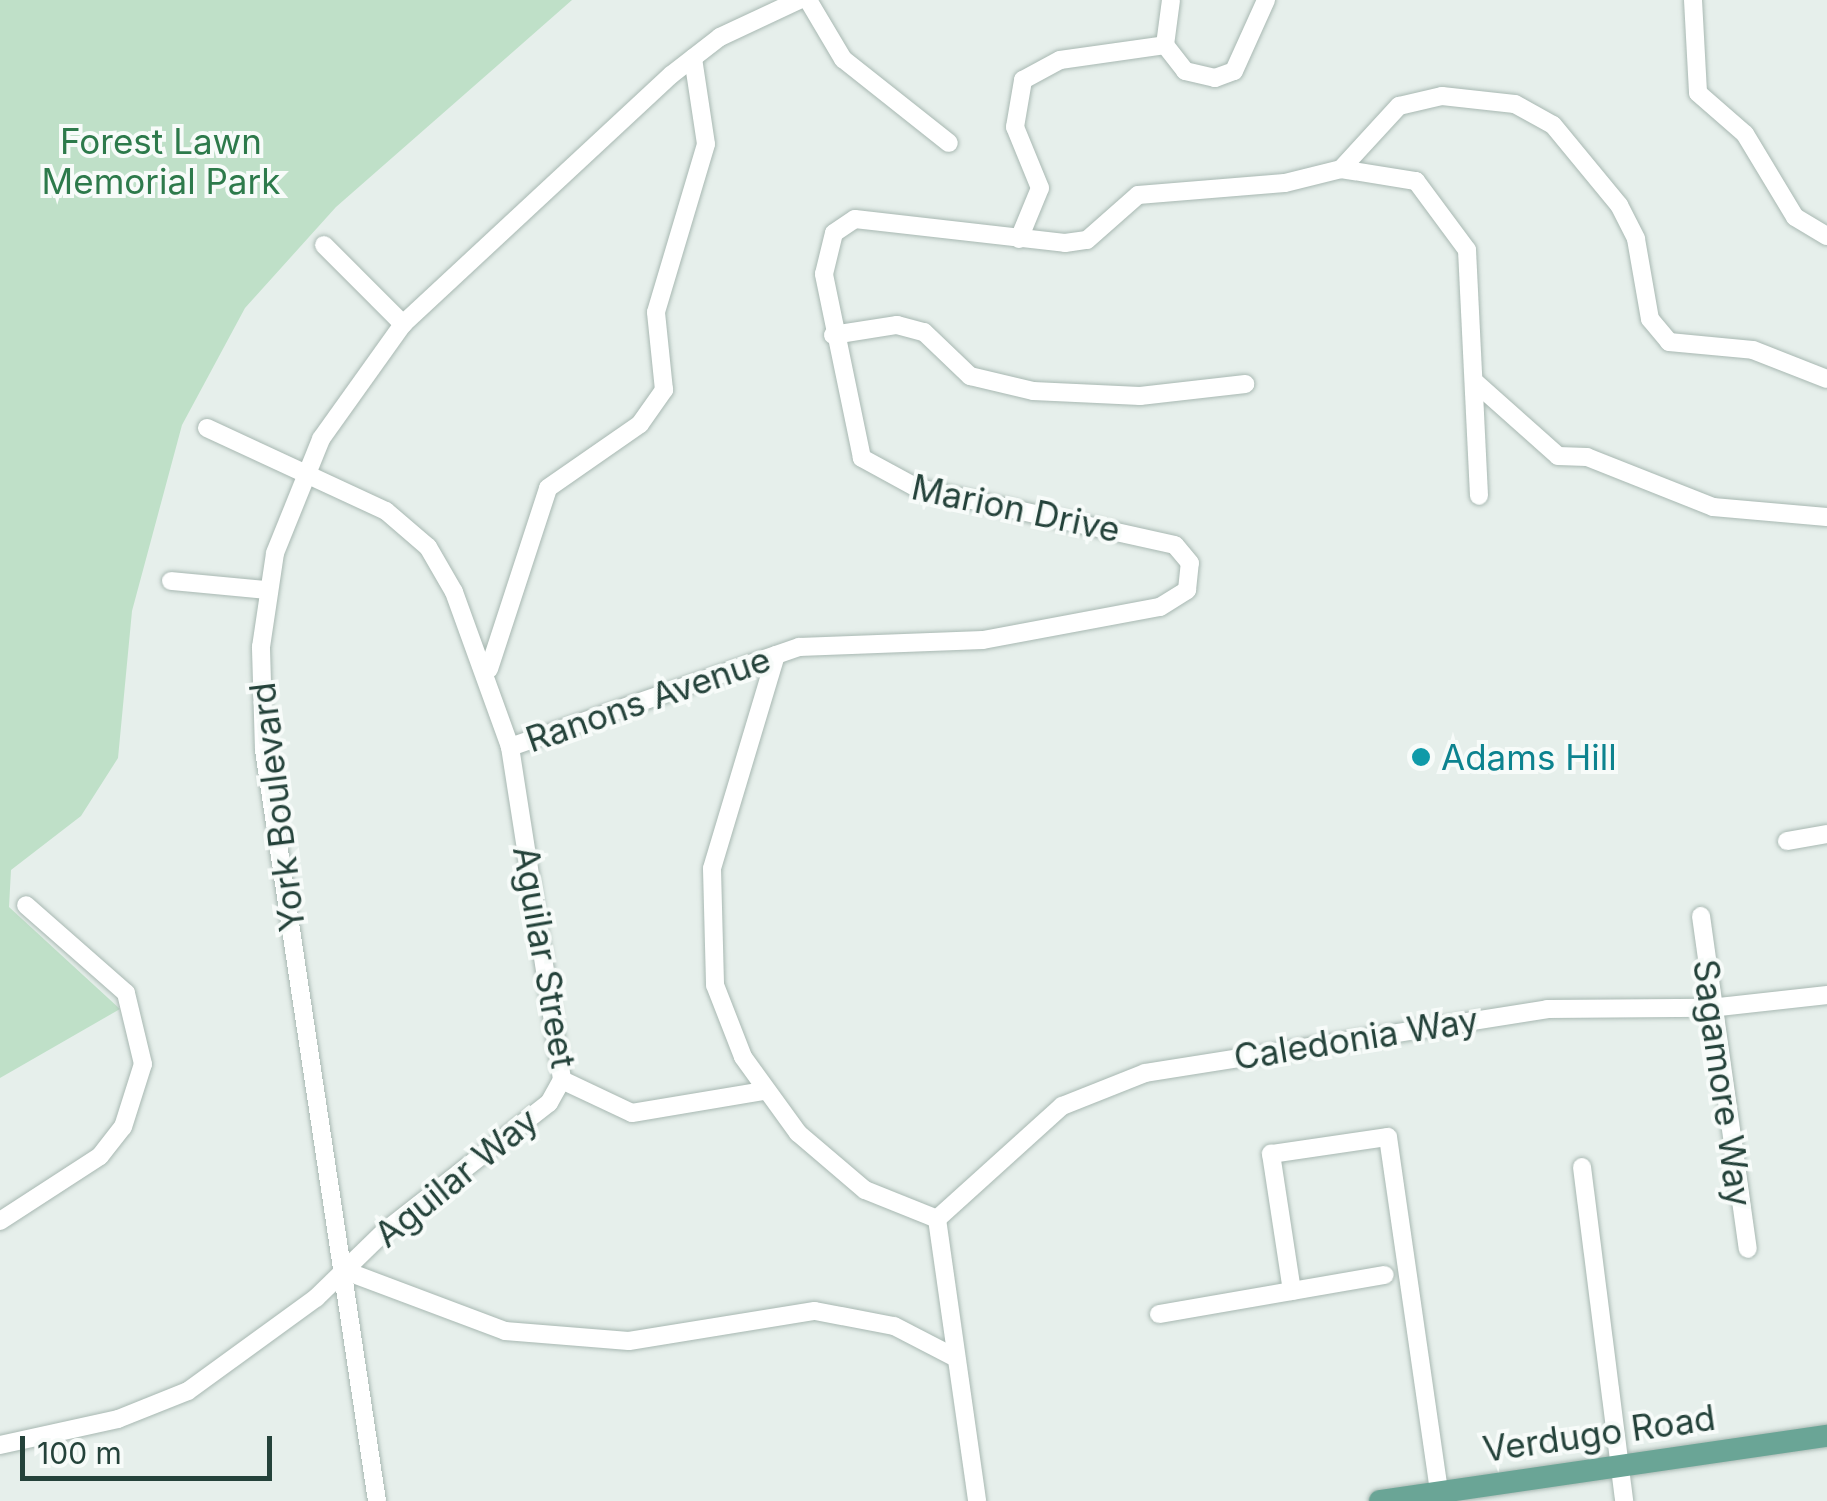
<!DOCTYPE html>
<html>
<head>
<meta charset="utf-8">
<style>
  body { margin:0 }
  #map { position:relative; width:1827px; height:1501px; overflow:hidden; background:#e6efeb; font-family:Inter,sans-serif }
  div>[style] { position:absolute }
  .green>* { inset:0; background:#bfe0c8 }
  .roads { filter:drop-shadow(0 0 2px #a8b8b2) drop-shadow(0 0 2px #a8b8b2) }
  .minor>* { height:18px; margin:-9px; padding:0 9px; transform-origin:9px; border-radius:9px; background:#fff }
  .major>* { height:22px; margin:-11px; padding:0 11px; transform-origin:11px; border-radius:11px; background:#6aa596 }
  .dots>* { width:28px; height:28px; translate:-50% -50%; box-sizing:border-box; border:5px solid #f7fbf9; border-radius:50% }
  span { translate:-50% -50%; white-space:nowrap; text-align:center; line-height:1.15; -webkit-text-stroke:8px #f7fbf9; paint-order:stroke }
  .park-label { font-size:35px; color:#2d7a4b }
  .street-label { font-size:35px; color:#24423a }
  .culture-label { font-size:35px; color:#0d838f }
  .left { translate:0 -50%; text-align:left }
  .scale { position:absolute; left:20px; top:1436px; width:252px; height:45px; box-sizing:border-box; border:5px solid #24423a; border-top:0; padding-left:12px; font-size:30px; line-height:35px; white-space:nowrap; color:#24423a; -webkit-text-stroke:8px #f7fbf9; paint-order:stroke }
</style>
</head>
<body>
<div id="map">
  <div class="green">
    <div style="clip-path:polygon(0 0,572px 0,336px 207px,245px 308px,182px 425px,132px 611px,118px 758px,81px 816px,11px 870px,9px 907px,120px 1009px,0 1078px)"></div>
  </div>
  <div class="roads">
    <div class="minor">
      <div style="left:808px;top:0;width:69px;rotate:59.3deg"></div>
      <div style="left:843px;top:59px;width:135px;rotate:38.4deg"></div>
      <div style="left:1693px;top:0;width:93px;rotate:86.9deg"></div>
      <div style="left:1698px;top:93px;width:62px;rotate:41.1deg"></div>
      <div style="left:1745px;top:134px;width:97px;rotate:58.9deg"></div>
      <div style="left:1795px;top:217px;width:37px;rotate:31deg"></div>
      <div style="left:1165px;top:45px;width:33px;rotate:52deg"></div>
      <div style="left:1185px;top:71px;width:31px;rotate:13deg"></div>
      <div style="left:1215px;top:78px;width:20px;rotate:-20deg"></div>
      <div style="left:1234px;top:71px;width:78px;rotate:-65.7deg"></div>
      <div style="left:1341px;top:169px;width:86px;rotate:-47.4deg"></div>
      <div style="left:1399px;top:106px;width:44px;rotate:-13.1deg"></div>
      <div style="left:1442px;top:96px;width:73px;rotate:6.3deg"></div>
      <div style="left:1515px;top:104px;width:43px;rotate:28.9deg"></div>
      <div style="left:1553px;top:125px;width:104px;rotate:50.5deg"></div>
      <div style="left:1619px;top:205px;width:38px;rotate:63deg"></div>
      <div style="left:1636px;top:239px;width:81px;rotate:80.1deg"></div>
      <div style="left:1650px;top:319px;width:30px;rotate:50deg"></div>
      <div style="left:1669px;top:342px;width:84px;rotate:5.4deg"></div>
      <div style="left:1753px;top:350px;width:79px;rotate:21.4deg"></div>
      <div style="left:1019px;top:239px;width:55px;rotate:-67.6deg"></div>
      <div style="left:1040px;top:188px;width:66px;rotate:-112.3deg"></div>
      <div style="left:1015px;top:127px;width:48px;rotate:-80.3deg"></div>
      <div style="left:1023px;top:80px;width:42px;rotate:-28.4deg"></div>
      <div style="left:1060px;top:60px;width:106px;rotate:-8.1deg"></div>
      <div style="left:1165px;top:45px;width:45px;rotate:-82.4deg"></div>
      <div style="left:324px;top:245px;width:112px;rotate:45deg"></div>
      <div style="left:833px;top:335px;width:65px;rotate:-8.9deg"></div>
      <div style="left:897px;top:325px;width:28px;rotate:15deg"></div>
      <div style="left:924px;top:332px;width:64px;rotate:43.7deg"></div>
      <div style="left:970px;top:376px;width:65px;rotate:13.4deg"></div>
      <div style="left:1033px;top:391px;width:107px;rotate:2.7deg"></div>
      <div style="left:1140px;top:396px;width:106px;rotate:-6.5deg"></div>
      <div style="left:1475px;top:382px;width:111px;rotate:41.7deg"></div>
      <div style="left:1558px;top:456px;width:29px;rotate:2deg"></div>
      <div style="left:1587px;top:457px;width:136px;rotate:21.6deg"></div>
      <div style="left:1713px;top:507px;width:114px;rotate:5deg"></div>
      <div style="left:207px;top:428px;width:197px;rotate:24.9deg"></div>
      <div style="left:386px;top:511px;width:55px;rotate:40.6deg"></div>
      <div style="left:428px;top:547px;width:52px;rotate:60deg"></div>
      <div style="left:454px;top:592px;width:165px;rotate:70.1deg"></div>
      <div style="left:510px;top:747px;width:337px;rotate:81.1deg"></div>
      <div style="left:562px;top:1080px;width:77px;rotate:25.2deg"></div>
      <div style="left:632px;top:1113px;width:134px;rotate:-9.5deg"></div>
      <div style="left:171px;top:581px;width:96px;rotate:5.4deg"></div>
      <div style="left:776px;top:655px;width:223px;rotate:106.7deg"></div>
      <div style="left:712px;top:869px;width:116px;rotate:88.5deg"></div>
      <div style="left:715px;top:985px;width:77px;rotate:68.7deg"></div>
      <div style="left:743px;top:1057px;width:94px;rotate:54.1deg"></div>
      <div style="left:798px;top:1133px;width:88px;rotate:40.4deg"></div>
      <div style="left:865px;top:1190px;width:78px;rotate:21.9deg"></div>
      <div style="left:937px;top:1219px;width:285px;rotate:81.9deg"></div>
      <div style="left:489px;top:669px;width:190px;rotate:-71.9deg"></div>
      <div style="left:548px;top:488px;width:112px;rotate:-34.8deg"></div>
      <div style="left:640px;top:424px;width:42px;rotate:-54.8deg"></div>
      <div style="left:664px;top:390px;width:78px;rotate:-95.9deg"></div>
      <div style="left:656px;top:312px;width:175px;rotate:-73.4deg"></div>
      <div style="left:706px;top:144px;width:87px;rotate:-98.6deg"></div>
      <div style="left:510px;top:747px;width:306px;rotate:-19.1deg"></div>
      <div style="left:799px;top:647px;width:184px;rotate:-2.2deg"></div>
      <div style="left:983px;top:640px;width:180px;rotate:-10.6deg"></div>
      <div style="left:1160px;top:607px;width:32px;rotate:-32deg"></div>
      <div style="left:1187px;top:590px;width:27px;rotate:-84deg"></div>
      <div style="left:1190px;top:563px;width:23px;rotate:-130deg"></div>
      <div style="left:1175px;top:545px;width:264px;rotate:-167.5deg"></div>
      <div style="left:917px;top:488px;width:63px;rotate:-151.4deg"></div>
      <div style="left:862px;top:458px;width:188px;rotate:-101.7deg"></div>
      <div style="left:824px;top:274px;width:42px;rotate:-76.3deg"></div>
      <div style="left:834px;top:233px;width:25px;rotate:-34deg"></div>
      <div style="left:855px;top:219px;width:211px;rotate:6.5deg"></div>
      <div style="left:1065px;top:243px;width:22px;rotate:-8deg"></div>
      <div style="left:1087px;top:240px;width:68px;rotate:-41.4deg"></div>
      <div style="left:1138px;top:195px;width:147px;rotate:-4.7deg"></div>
      <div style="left:1285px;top:183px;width:58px;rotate:-14deg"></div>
      <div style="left:1341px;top:169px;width:76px;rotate:9.1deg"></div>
      <div style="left:1416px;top:181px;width:86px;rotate:53.5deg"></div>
      <div style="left:1467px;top:250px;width:246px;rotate:87.2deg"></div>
      <div style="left:1787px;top:841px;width:41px;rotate:-9.9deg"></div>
      <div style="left:1701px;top:916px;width:336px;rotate:82deg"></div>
      <div style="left:1582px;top:1167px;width:337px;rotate:82.8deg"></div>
      <div style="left:937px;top:1219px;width:169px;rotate:-42.1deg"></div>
      <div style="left:1062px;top:1106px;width:89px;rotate:-21.7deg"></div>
      <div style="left:1145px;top:1073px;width:407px;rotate:-9deg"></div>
      <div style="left:1547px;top:1009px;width:163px;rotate:-0.4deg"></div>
      <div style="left:1710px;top:1008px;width:118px;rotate:-6.3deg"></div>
      <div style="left:0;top:1221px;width:119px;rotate:-33deg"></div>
      <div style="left:100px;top:1156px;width:37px;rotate:-52deg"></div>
      <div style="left:123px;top:1127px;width:66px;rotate:-72.4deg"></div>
      <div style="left:143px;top:1064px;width:73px;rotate:-103.5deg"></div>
      <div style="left:126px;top:993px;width:133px;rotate:-138.7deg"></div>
      <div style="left:343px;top:1270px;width:173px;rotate:20.6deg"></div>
      <div style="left:505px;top:1331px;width:124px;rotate:4.6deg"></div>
      <div style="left:629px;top:1341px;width:188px;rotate:-9.2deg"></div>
      <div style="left:815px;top:1311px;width:80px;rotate:10.8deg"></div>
      <div style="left:894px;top:1326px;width:70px;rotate:27.3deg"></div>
      <div style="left:1292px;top:1291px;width:139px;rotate:-98.7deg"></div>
      <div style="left:1271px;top:1154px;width:118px;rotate:-8.3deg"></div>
      <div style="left:1388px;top:1137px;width:359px;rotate:81.8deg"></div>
      <div style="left:1159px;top:1314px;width:229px;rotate:-9.8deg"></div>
      <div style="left:0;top:1445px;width:121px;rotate:-12.4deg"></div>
      <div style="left:118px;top:1419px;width:75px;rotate:-21.8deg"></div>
      <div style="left:188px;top:1391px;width:158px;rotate:-36deg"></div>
      <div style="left:316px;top:1298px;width:96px;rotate:-44.2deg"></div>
      <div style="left:385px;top:1231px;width:208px;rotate:-38deg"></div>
      <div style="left:549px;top:1103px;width:26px;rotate:-61deg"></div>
      <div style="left:377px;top:1501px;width:759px;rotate:-98.56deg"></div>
      <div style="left:264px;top:750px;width:103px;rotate:-91.7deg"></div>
      <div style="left:261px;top:647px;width:95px;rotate:-81.5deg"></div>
      <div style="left:275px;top:553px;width:123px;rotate:-68deg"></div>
      <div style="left:321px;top:439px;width:141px;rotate:-54.5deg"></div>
      <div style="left:403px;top:324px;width:366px;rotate:-42.9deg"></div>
      <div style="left:671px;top:75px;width:62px;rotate:-37.8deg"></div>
      <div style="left:720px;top:37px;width:87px;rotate:-25.1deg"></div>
    </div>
    <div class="major">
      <div style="left:1380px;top:1501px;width:452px;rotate:-8.3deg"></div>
    </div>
  </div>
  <div class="dots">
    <div style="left:1421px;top:757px;background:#0f9aa8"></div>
  </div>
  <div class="park-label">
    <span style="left:161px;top:161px">Forest Lawn<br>Memorial Park</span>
  </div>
  <div class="street-label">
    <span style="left:1016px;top:508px;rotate:12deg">Marion Drive</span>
    <span style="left:648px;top:699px;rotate:-19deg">Ranons Avenue</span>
    <span style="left:277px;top:807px;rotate:-97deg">York Boulevard</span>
    <span style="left:545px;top:957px;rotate:80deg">Aguilar Street</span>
    <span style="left:1356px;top:1038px;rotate:-9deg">Caledonia Way</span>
    <span style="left:1723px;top:1083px;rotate:82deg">Sagamore Way</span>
    <span style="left:456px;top:1177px;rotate:-39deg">Aguilar Way</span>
    <span style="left:1599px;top:1433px;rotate:-8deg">Verdugo Road</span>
  </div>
  <div class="culture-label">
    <span class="left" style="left:1441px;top:757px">Adams Hill</span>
  </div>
  <div class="scale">100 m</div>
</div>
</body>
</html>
